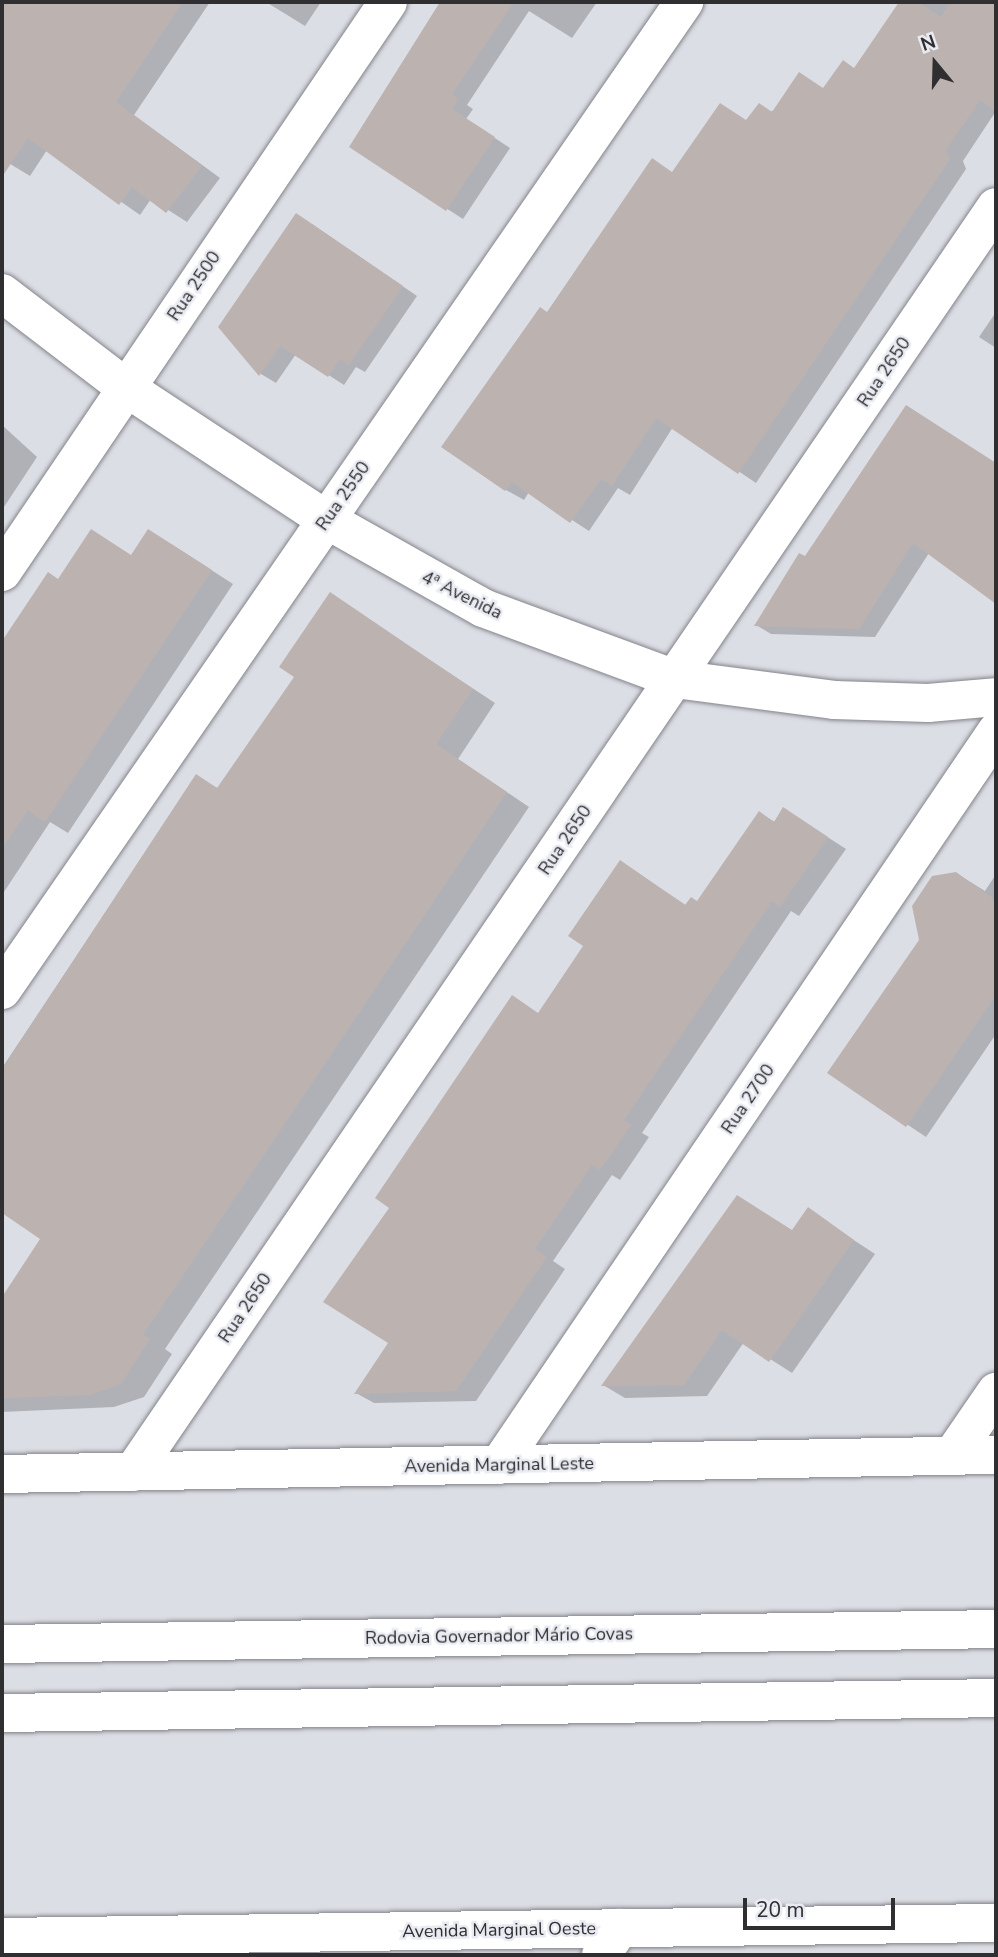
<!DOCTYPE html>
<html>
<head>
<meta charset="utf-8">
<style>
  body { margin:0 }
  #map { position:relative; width:998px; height:1957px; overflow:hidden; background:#dcdee5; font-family:"Nunito Sans",sans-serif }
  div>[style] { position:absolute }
  .shadow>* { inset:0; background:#0003 }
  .building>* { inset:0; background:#bcb3b1 }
  .roads { filter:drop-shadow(0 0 2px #83848b) drop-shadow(0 0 2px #83848b) }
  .street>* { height:38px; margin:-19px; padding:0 19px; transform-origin:19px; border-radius:19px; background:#fff }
  .secondary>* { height:38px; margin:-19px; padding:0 19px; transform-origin:19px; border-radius:19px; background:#fff }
  .primary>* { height:38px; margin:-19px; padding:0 19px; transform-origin:19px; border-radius:19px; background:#fff }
  .highway>* { height:38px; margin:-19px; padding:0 19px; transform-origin:19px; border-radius:19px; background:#fff }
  span { translate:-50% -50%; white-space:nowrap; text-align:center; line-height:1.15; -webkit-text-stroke:5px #eaebf2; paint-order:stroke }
  .street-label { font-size:18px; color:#2f2f32 }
  .frame { position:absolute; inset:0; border:4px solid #2f2f32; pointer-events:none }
  .north { position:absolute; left:900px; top:28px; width:70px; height:70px; -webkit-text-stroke:5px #eaebf2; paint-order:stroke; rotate:341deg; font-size:19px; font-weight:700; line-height:28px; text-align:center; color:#2f2f32 }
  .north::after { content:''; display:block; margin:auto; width:24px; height:32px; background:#2f2f32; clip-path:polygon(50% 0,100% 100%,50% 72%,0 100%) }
  .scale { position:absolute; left:743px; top:1898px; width:152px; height:32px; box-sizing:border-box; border:4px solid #2f2f32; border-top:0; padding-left:9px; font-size:21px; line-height:24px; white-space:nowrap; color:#2f2f32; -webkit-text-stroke:5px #eaebf2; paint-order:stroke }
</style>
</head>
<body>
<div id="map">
  <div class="shadow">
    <div style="clip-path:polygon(2px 2px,210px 2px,134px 115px,220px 178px,187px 222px,151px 199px,140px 215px,47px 150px,30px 176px,2px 159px)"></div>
    <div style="clip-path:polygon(266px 2px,321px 2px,305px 26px)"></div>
    <div style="clip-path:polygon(443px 2px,597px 2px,572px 38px,529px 11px,467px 105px,473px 109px,466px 119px,510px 148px,463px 219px,351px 147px)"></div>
    <div style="clip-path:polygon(901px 2px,996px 2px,996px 111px,963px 161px,966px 169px,756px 483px,673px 427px,630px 495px,618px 488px,589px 531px,529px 492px,524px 500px,506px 490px,443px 446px,548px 314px,674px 173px,747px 121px,825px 90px,855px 70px)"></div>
    <div style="clip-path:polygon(312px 224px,417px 296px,365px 372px,356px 367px,344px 385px,296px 354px,276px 383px,261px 374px,220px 327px)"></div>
    <div style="clip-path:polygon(996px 312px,996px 348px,979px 337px)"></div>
    <div style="clip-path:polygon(922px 416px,996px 464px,996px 601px,929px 553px,875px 637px,771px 634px,756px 625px)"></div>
    <div style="clip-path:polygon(2px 425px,37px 457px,2px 510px)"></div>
    <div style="clip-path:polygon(171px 544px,233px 584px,68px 833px,50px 822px,2px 895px,2px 645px,48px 575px,59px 581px)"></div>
    <div style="clip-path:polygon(331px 595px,495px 703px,458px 759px,529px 807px,165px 1349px,172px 1354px,144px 1397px,114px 1407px,2px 1412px,2px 1300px,43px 1239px,2px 1211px,2px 1068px,196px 776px,219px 789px,296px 676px)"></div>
    <div style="clip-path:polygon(784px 809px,846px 849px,799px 916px,791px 911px,642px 1133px,649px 1137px,620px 1180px,612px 1175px,553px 1261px,565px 1269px,476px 1401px,374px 1403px,356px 1393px,390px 1342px,539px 1014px,639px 874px,687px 906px,698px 903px,759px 813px,775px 822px)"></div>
    <div style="clip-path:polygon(956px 873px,985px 891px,996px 874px,996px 1034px,926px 1137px,830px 1073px,921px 940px)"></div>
    <div style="clip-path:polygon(808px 1210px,875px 1254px,792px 1373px,744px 1342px,707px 1396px,625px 1398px,603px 1385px,793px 1232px)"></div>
  </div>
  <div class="building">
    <div style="clip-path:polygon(2px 2px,183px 2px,116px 102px,202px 166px,166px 213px,132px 187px,119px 205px,28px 138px,2px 177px)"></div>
    <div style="clip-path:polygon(440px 2px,514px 2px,452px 94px,458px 99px,452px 109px,495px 137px,446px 211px,349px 147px)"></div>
    <div style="clip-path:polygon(899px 2px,918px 2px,941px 17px,951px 2px,996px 2px,996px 112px,980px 100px,946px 150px,950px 159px,738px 474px,656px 418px,612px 486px,601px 479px,570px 523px,512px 482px,505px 491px,441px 447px,540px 307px,547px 312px,652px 158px,672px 172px,720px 103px,746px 120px,759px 103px,772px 112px,799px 72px,823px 88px,843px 60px,854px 68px)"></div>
    <div style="clip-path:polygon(296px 213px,403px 286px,349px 365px,340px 359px,328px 377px,280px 346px,259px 376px,218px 327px)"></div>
    <div style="clip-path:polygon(906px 405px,996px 463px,996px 604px,913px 543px,859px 629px,754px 626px,799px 553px,805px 556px)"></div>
    <div style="clip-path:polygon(91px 529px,131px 555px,148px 529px,212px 570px,45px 822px,28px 810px,2px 849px,2px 641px,48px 572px,58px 579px)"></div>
    <div style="clip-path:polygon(330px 592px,473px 689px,436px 744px,507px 792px,143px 1335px,150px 1339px,121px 1384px,90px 1395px,2px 1398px,2px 1297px,40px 1239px,2px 1213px,2px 1069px,196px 774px,217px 788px,294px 677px,279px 667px)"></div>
    <div style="clip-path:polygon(783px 807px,828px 837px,780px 907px,772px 901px,624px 1120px,631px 1125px,600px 1170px,592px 1165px,535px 1249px,547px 1257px,456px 1391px,354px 1394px,388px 1343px,323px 1302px,389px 1208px,375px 1198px,512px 995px,538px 1013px,583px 946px,568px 936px,620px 860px,685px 905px,691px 897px,697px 901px,759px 811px,774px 822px)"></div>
    <div style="clip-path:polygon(956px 872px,996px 901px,996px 995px,906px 1127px,827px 1073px,919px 940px,912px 906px,932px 876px)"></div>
    <div style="clip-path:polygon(737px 1195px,792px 1230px,808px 1207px,854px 1240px,769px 1362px,722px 1330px,684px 1385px,601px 1386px)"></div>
  </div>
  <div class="roads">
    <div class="street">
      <div style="left:952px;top:1456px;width:78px;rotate:-55.5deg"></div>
      <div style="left:499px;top:1465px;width:886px;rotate:-55.86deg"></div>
      <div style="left:133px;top:1472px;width:1531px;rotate:-55.7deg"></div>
      <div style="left:601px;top:1955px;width:33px;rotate:-55deg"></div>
    </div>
    <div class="secondary">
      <div style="left:2px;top:572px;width:688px;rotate:-55.89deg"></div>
      <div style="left:2px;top:990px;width:1201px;rotate:-55.38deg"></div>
    </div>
    <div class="primary">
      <div style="left:2px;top:293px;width:155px;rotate:37.4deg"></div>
      <div style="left:125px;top:387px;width:242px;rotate:33.4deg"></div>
      <div style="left:327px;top:520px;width:179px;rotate:29.4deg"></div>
      <div style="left:483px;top:608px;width:205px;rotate:20.3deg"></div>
      <div style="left:675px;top:679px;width:160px;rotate:7.5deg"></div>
      <div style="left:834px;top:700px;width:94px;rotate:1.8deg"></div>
      <div style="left:928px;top:703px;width:68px;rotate:-5deg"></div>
      <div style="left:2px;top:1474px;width:994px;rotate:-1.1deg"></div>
      <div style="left:2px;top:1937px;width:994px;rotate:-0.81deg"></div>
    </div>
    <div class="highway">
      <div style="left:2px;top:1644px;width:994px;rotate:-0.86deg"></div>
      <div style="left:2px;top:1713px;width:994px;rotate:-0.86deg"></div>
    </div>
  </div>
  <div class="street-label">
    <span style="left:194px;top:286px;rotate:-56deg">Rua 2500</span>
    <span style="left:884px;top:372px;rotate:-56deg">Rua 2650</span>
    <span style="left:343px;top:496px;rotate:-55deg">Rua 2550</span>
    <span style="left:462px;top:595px;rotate:26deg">4ª Avenida</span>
    <span style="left:565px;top:840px;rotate:-56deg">Rua 2650</span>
    <span style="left:748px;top:1099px;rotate:-56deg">Rua 2700</span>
    <span style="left:245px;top:1308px;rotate:-56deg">Rua 2650</span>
    <span style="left:499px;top:1465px;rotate:-1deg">Avenida Marginal Leste</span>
    <span style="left:499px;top:1636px;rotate:-1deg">Rodovia Governador Mário Covas</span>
    <span style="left:499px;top:1930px;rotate:-1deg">Avenida Marginal Oeste</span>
  </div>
  <div class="frame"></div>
  <div class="north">N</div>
  <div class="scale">20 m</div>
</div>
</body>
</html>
